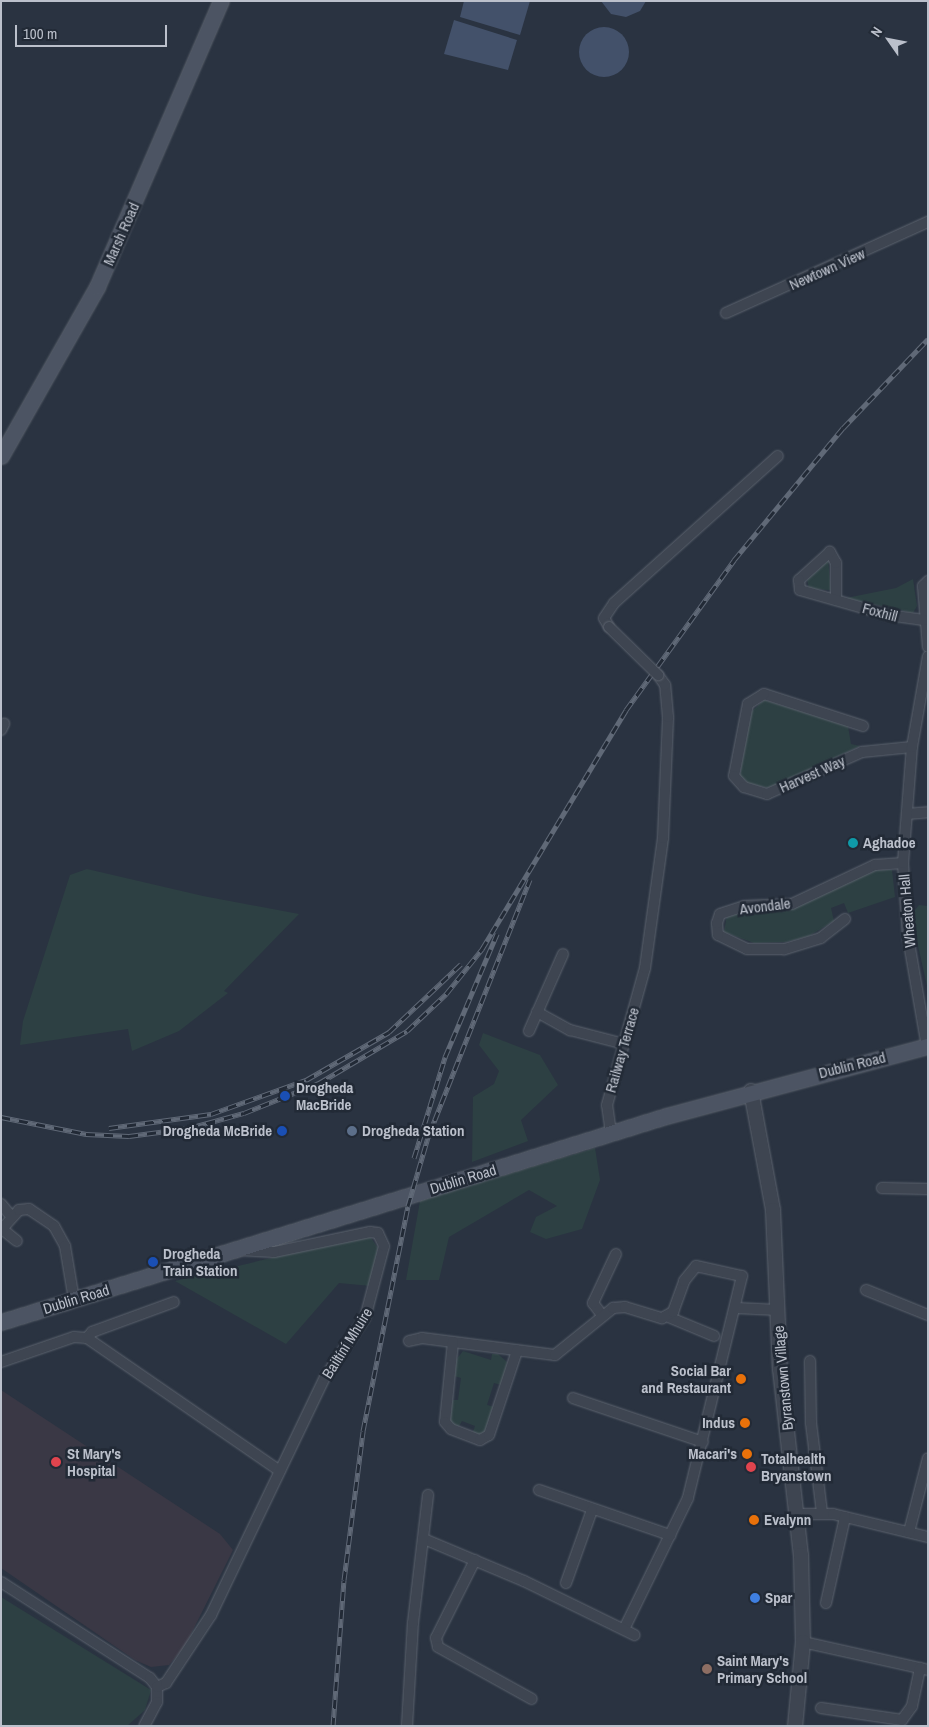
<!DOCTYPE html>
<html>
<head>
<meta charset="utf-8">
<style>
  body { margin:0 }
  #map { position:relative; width:929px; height:1727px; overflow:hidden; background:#2a3341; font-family:"Archivo Narrow",sans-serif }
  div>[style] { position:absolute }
  .medical>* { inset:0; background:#3a3845 }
  .green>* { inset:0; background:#2d4043 }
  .water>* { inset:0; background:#43516a }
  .round { border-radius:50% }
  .roads { filter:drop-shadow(0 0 1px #5c636e) drop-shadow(0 0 1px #5c636e) }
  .minor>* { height:10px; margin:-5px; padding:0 5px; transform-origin:5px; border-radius:5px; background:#3e4551 }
  .tertiary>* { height:14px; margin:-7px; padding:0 7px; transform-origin:7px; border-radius:7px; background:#3e4551 }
  .secondary>* { height:15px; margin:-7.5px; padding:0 7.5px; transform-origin:7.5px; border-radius:7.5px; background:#4c5463 }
  .rail>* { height:5px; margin-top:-2.5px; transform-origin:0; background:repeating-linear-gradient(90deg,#222a36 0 9px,#606977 0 18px); box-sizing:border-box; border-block:1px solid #606977 }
  .bridges { filter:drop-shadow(0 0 1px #5c636e) drop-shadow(0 0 1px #5c636e) }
  .minor-bridge>* { height:10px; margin:-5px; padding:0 5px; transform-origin:5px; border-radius:5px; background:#3e4551 }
  .dots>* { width:14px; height:14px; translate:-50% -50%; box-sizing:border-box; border:2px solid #222a36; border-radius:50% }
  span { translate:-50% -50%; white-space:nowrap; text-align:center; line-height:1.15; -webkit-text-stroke:5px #222a36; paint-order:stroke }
  .street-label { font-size:15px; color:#bbc0cb }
  .poi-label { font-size:15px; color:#bbc0cb; font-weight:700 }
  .left { translate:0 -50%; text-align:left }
  .right { translate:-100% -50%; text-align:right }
  .frame { position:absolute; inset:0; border:2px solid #bbc0cb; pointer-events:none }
  .north { position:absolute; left:864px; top:15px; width:50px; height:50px; -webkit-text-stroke:4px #222a36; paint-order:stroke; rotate:303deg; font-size:14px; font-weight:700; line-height:20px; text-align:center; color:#bbc0cb }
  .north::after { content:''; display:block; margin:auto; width:18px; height:22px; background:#bbc0cb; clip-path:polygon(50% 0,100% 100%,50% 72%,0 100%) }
  .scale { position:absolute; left:15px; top:25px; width:152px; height:22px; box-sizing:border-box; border:2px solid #bbc0cb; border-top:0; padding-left:6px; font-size:15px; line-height:18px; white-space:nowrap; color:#bbc0cb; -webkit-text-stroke:4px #222a36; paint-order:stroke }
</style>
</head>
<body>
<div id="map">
  <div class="medical">
    <div style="clip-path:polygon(1px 1390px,220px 1534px,233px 1550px,185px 1646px,169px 1665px,151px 1667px,135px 1660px,1px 1568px)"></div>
  </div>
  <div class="green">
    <div style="clip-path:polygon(828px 560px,831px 590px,809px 589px,807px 579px)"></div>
    <div style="clip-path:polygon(913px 579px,917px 606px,913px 613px,846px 598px,896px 588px)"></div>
    <div style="clip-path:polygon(764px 700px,848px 726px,851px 744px,860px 746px,769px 788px,750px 784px,740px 777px,741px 768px,751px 712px)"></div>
    <div style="clip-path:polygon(87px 869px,203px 896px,299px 914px,224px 991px,228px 993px,179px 1031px,132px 1051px,128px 1029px,20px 1045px,23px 1021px,70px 875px)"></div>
    <div style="clip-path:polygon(876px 870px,892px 870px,895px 897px,848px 913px,844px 903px,831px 908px,834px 921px,809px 936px,786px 942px,754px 943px,724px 932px,727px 915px,785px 911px)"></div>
    <div style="clip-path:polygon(919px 905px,928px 906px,928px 990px,911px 915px)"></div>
    <div style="clip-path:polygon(483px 1033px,540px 1055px,558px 1085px,521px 1120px,528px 1141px,472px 1162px,473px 1097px,494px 1084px,499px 1071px,479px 1045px)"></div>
    <div style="clip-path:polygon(595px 1148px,600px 1180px,582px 1229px,546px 1239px,530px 1232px,536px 1217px,557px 1206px,529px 1190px,449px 1237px,439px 1280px,406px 1280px,420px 1201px)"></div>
    <div style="clip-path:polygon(359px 1237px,371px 1238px,378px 1248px,371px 1286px,339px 1283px,286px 1344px,175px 1281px)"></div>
    <div style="clip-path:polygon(463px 1351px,491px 1360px,492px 1354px,498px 1354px,507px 1362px,502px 1385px,494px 1383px,487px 1405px,495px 1407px,486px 1432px,479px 1435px,472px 1434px,475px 1426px,462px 1421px,458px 1428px,449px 1420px,451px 1400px,458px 1400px,461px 1378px,454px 1376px,456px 1360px)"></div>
    <div style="clip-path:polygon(1px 1597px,151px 1690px,145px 1710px,127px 1726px,1px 1726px)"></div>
  </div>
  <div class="water">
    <div style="clip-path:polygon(464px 1px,530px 1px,520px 35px,460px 17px)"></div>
    <div style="clip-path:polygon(601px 1px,646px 1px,640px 11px,626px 17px,611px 14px)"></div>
    <div style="clip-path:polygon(454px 20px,517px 40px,508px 70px,444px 54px)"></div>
    <div class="round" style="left:579px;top:27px;width:50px;height:50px"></div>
  </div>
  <div class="roads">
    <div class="minor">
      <div style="left:726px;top:313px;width:222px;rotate:-24.3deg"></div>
      <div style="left:928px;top:581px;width:7px;rotate:135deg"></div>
      <div style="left:923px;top:586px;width:61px;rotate:85.3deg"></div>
      <div style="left:836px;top:600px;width:37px;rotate:-90deg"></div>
      <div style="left:836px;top:563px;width:13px;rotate:-119deg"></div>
      <div style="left:830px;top:552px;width:42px;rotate:137.9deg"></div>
      <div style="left:799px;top:580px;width:10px;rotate:84deg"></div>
      <div style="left:800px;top:590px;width:91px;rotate:15.9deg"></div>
      <div style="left:888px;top:615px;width:36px;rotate:8deg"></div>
      <div style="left:609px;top:627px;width:10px;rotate:-119deg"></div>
      <div style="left:604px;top:618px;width:18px;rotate:-56deg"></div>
      <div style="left:614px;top:603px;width:220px;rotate:-41.9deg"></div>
      <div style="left:863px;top:726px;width:104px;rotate:-162.1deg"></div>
      <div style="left:764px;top:694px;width:19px;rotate:148deg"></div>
      <div style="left:748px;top:704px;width:73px;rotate:101deg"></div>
      <div style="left:734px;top:776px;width:15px;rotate:48deg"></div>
      <div style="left:744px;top:787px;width:24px;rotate:17deg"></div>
      <div style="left:767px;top:794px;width:104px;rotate:-23.9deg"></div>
      <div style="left:862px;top:752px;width:50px;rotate:-5.7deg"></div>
      <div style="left:1px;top:730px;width:7px;rotate:-63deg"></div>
      <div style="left:907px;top:814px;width:21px;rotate:-5deg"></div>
      <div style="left:845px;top:919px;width:31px;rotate:142deg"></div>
      <div style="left:821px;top:938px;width:39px;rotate:163deg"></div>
      <div style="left:784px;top:949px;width:37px;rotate:180deg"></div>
      <div style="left:747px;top:949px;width:32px;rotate:-154deg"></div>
      <div style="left:718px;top:935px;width:12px;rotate:-95deg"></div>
      <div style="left:717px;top:923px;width:9px;rotate:-72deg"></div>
      <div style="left:720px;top:914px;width:25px;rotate:-18deg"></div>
      <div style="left:744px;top:906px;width:48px;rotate:-2.4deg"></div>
      <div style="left:792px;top:904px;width:92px;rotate:-25.2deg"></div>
      <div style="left:875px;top:865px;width:28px;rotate:-4deg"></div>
      <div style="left:537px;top:1012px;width:38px;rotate:29deg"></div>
      <div style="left:570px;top:1030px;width:56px;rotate:14.5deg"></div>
      <div style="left:529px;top:1031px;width:84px;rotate:-66.2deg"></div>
      <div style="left:927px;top:1047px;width:112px;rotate:-99.8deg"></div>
      <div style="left:908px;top:937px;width:74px;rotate:-93.9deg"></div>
      <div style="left:903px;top:863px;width:116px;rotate:-85.6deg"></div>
      <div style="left:912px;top:747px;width:92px;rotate:-80deg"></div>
      <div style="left:611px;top:1133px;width:28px;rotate:-98deg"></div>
      <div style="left:607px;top:1105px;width:142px;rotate:-74.5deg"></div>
      <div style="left:645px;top:968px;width:131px;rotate:-82.1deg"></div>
      <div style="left:663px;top:838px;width:121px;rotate:-87.6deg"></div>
      <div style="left:668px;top:717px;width:32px;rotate:-95deg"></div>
      <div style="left:665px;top:685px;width:12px;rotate:-125deg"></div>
      <div style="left:882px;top:1188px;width:46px;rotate:1.2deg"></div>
      <div style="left:1px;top:1204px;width:17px;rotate:50deg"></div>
      <div style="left:2px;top:1229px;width:19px;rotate:39deg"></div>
      <div style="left:1px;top:1230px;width:27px;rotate:-48deg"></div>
      <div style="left:19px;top:1210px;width:10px;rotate:-6deg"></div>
      <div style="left:29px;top:1209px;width:30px;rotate:34deg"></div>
      <div style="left:54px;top:1226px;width:23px;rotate:61deg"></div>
      <div style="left:65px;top:1246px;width:55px;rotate:80.5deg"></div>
      <div style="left:866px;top:1290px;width:67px;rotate:22deg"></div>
      <div style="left:736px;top:1308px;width:42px;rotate:2.7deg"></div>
      <div style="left:602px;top:1315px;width:15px;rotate:-127deg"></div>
      <div style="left:593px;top:1303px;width:54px;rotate:-64.9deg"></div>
      <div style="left:666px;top:1316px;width:52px;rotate:22.6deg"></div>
      <div style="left:87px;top:1338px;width:8px;rotate:-50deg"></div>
      <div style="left:92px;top:1332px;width:87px;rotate:-20.1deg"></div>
      <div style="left:409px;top:1341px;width:13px;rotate:-13deg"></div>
      <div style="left:422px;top:1338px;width:134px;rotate:7.3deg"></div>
      <div style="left:555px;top:1355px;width:75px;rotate:-39deg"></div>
      <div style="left:613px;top:1308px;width:12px;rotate:-5deg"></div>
      <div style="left:625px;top:1307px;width:39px;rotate:17deg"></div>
      <div style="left:662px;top:1318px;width:13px;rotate:-29deg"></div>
      <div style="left:673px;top:1312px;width:33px;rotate:-70deg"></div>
      <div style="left:684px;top:1281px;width:19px;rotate:-51deg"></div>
      <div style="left:696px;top:1266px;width:47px;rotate:12.3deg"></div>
      <div style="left:742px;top:1276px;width:228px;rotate:103.7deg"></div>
      <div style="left:688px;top:1498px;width:144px;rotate:116deg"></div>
      <div style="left:453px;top:1342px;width:80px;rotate:95.7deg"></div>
      <div style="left:445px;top:1422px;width:9px;rotate:49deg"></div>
      <div style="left:451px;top:1429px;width:31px;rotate:21deg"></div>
      <div style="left:480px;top:1440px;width:10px;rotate:-29deg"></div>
      <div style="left:489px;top:1435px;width:89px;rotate:-71.6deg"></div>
      <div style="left:810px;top:1361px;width:62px;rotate:89.1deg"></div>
      <div style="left:811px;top:1423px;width:91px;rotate:83deg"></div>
      <div style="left:1px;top:1362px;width:77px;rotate:-18.9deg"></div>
      <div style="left:74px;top:1337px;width:13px;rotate:4deg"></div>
      <div style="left:87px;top:1338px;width:234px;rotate:34.6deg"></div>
      <div style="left:573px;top:1398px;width:137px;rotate:18.7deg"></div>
      <div style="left:539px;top:1490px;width:139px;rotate:19deg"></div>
      <div style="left:797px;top:1514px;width:36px"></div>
      <div style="left:833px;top:1514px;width:98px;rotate:13.6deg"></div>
      <div style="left:909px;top:1532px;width:76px;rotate:-75.6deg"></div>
      <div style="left:424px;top:1539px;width:108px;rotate:22.8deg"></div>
      <div style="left:524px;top:1581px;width:123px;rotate:26.1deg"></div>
      <div style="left:475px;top:1560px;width:87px;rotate:116.6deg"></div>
      <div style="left:436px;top:1638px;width:9px;rotate:77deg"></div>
      <div style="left:438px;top:1647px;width:107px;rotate:29deg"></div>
      <div style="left:1px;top:1582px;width:177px;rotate:32.8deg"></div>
      <div style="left:150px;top:1678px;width:11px;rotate:52deg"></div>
      <div style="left:157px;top:1687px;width:15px;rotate:90deg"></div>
      <div style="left:157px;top:1702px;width:27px;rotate:118deg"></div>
      <div style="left:566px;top:1583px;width:77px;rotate:-70.4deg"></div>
      <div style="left:826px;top:1603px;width:88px;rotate:-77.5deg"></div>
      <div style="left:803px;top:1642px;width:128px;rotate:12.6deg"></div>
      <div style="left:157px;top:1687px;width:10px;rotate:-24deg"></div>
      <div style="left:166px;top:1683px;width:82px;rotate:-56.5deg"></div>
      <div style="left:211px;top:1615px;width:264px;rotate:-64.4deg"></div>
      <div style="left:325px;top:1377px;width:71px;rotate:-55.9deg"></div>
      <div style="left:365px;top:1318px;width:74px;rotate:-75.2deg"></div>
      <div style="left:384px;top:1246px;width:14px;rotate:-115deg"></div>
      <div style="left:378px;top:1233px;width:8px;rotate:-173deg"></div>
      <div style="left:370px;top:1232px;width:98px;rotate:168.2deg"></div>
      <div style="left:274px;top:1252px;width:36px;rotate:-177deg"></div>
      <div style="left:821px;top:1708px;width:82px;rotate:8.4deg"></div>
      <div style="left:902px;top:1720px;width:17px;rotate:-54deg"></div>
      <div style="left:912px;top:1706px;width:39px;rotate:-78deg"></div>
      <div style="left:407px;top:1726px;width:103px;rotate:-86.7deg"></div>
      <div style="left:413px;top:1623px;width:129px;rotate:-83.3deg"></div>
    </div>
    <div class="tertiary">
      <div style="left:751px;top:1091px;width:121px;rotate:79.5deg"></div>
      <div style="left:773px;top:1210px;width:159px;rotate:87.5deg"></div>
      <div style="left:780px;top:1369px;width:187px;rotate:83.6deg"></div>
      <div style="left:801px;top:1555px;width:87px;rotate:88.7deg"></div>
      <div style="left:803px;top:1642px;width:84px;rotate:95.4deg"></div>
    </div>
    <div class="secondary">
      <div style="left:1px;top:456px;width:194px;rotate:-60.4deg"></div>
      <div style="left:97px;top:287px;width:312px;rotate:-66.6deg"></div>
      <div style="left:1px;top:1322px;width:696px;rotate:-17.21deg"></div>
      <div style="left:666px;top:1116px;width:271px;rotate:-15deg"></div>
    </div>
  </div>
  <div class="rail">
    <div style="left:1px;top:1117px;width:87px;rotate:11.3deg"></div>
    <div style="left:86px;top:1134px;width:43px;rotate:2.7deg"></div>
    <div style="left:129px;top:1136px;width:61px;rotate:-7.6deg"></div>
    <div style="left:189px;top:1128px;width:57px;rotate:-15.3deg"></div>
    <div style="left:244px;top:1113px;width:81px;rotate:-21.8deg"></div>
    <div style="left:319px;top:1083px;width:102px;rotate:-30.6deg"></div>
    <div style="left:407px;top:1031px;width:54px;rotate:-43.5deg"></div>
    <div style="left:446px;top:994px;width:58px;rotate:-51.3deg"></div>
    <div style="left:482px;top:949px;width:279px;rotate:-58.9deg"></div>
    <div style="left:626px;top:710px;width:185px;rotate:-54.2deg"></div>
    <div style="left:734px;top:560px;width:171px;rotate:-50.5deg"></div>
    <div style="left:843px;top:428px;width:123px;rotate:-46.3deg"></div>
    <div style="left:109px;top:1128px;width:103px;rotate:-7.8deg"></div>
    <div style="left:211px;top:1114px;width:101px;rotate:-19.7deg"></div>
    <div style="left:306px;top:1080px;width:96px;rotate:-30deg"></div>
    <div style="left:389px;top:1032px;width:99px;rotate:-43.4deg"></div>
    <div style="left:414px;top:1158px;width:106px;rotate:-72.9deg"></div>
    <div style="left:445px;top:1057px;width:134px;rotate:-67.1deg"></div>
    <div style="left:333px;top:1726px;width:146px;rotate:-85.7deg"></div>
    <div style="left:344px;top:1580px;width:150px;rotate:-82.7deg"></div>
    <div style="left:363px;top:1431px;width:229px;rotate:-78.7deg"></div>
    <div style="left:408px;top:1206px;width:72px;rotate:-73.8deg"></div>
    <div style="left:428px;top:1137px;width:277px;rotate:-68.4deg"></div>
  </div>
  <div class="bridges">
    <div class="minor-bridge">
      <div style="left:609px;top:627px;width:69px;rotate:44.4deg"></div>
    </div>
  </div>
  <div class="dots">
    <div style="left:853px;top:843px;background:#0f9aa8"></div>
    <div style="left:285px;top:1096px;background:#1a4fb4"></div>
    <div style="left:282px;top:1131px;background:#1a4fb4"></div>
    <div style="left:352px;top:1131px;background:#5c6f8a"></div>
    <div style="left:153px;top:1262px;background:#1a4fb4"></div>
    <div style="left:741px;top:1379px;background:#e8710a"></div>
    <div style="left:745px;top:1423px;background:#e8710a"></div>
    <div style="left:747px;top:1454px;background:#e8710a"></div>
    <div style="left:56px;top:1462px;background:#e0444e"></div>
    <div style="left:751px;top:1467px;background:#e0444e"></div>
    <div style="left:754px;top:1520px;background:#e8710a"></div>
    <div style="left:755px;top:1598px;background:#3f7fe0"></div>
    <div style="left:707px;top:1669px;background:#8d6e63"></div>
  </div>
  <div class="street-label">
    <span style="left:121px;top:234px;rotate:-66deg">Marsh Road</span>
    <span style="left:827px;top:269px;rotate:-24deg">Newtown View</span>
    <span style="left:880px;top:612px;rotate:15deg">Foxhill</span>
    <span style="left:812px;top:774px;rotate:-24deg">Harvest Way</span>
    <span style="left:765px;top:906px;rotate:-7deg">Avondale</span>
    <span style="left:907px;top:911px;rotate:-95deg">Wheaton Hall</span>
    <span style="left:622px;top:1050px;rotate:-74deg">Railway Terrace</span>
    <span style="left:852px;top:1065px;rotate:-14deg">Dublin Road</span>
    <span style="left:463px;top:1179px;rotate:-17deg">Dublin Road</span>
    <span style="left:76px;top:1299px;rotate:-17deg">Dublin Road</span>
    <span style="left:347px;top:1343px;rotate:-58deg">Bailtíní Mhuire</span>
    <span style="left:783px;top:1378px;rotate:-95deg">Byranstown Village</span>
  </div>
  <div class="poi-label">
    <span class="left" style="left:863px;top:843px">Aghadoe</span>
    <span class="left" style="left:296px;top:1096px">Drogheda<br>MacBride</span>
    <span class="right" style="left:272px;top:1131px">Drogheda McBride</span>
    <span class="left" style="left:362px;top:1131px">Drogheda Station</span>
    <span class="left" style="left:163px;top:1262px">Drogheda<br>Train Station</span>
    <span class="right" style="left:731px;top:1379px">Social Bar<br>and Restaurant</span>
    <span class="right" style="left:735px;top:1423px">Indus</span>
    <span class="left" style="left:67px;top:1462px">St Mary's<br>Hospital</span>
    <span class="right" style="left:737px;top:1454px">Macari's</span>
    <span class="left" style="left:761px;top:1467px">Totalhealth<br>Bryanstown</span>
    <span class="left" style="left:764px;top:1520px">Evalynn</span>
    <span class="left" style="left:765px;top:1598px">Spar</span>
    <span class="left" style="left:717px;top:1669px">Saint Mary's<br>Primary School</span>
  </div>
  <div class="frame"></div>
  <div class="north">N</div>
  <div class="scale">100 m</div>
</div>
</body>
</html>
